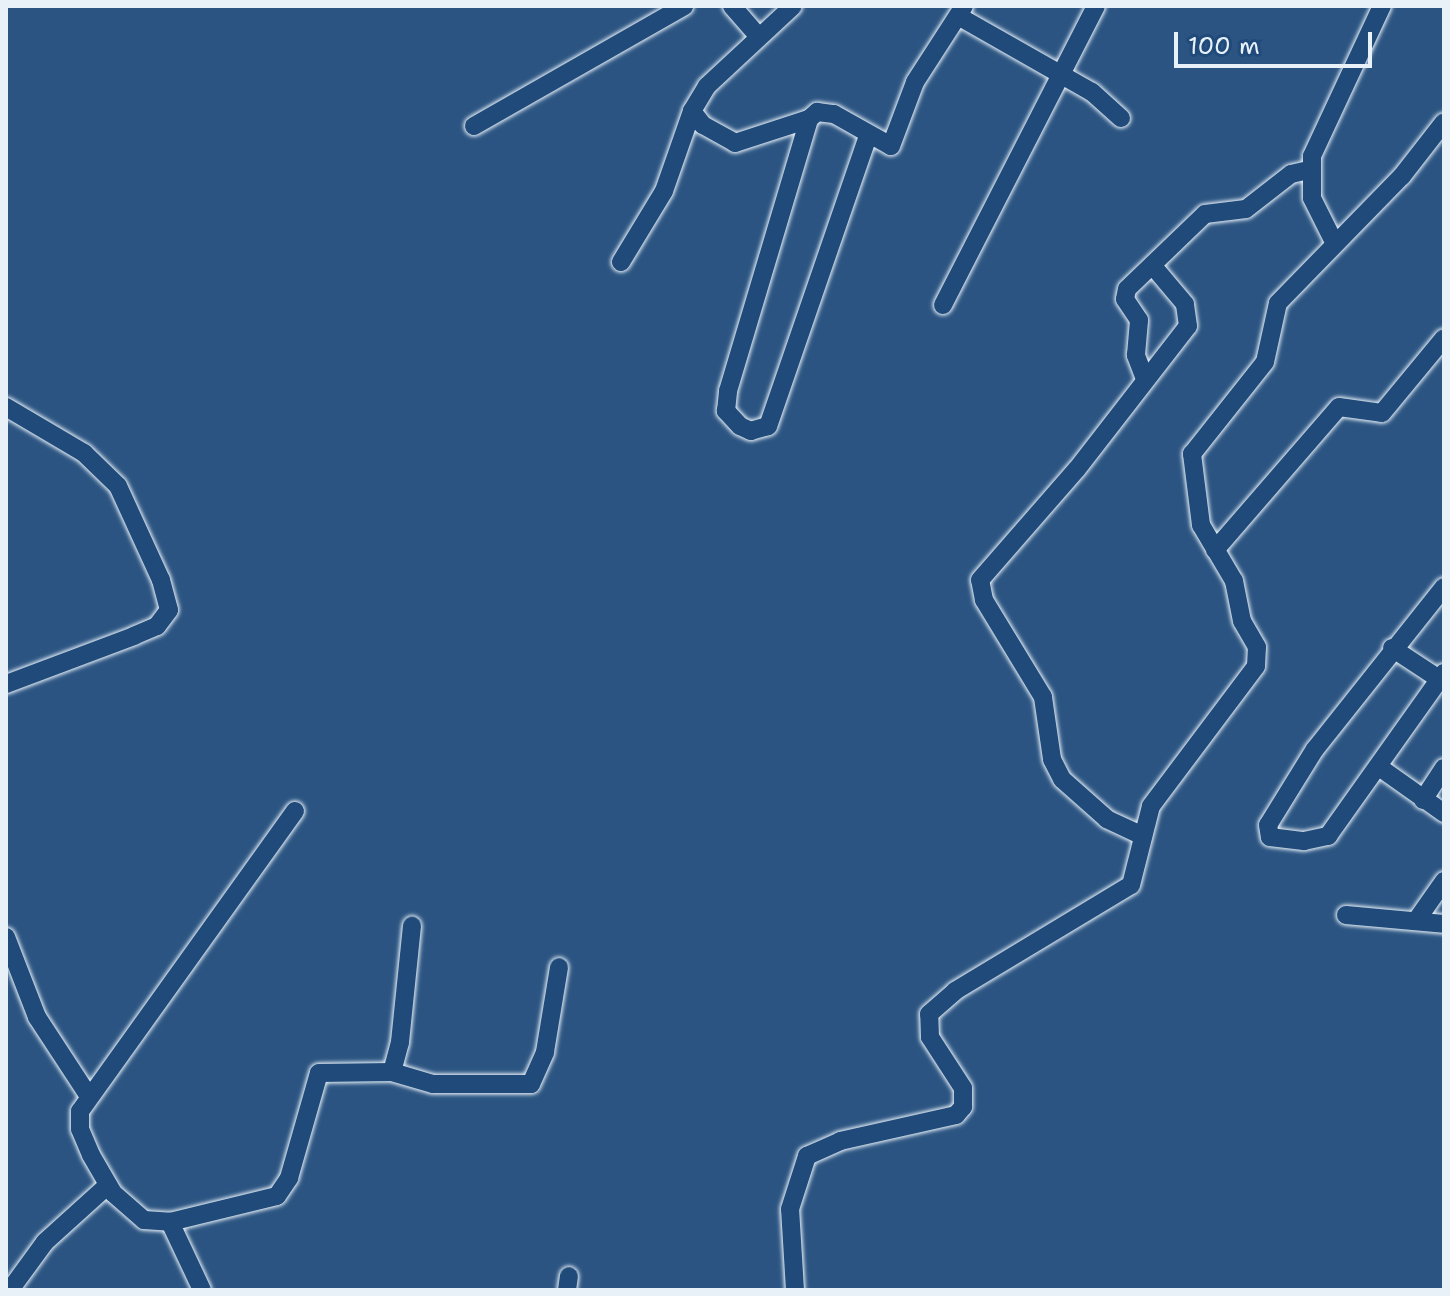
<!DOCTYPE html>
<html>
<head>
<meta charset="utf-8">
<style>
  body { margin:0 }
  #map { position:relative; width:1450px; height:1296px; overflow:hidden; background:#2b5482; font-family:"Shantell Sans",sans-serif }
  div>[style] { position:absolute }
  .roads { filter:drop-shadow(0 0 2px #e8f1f8) drop-shadow(0 0 2px #e8f1f8) }
  .minor>* { height:18px; margin:-9px; padding:0 9px; transform-origin:9px; border-radius:9px; background:#1f4a7a }
  span { translate:-50% -50%; white-space:nowrap; text-align:center; line-height:1.15; -webkit-text-stroke:6px #1f4a7a; paint-order:stroke }
  .frame { position:absolute; inset:0; border:8px solid #e8f1f8; pointer-events:none }
  .scale { position:absolute; left:1174px; top:32px; width:198px; height:36px; box-sizing:border-box; border:4px solid #e8f1f8; border-top:0; padding-left:10px; font-size:24px; line-height:28px; white-space:nowrap; color:#e8f1f8; -webkit-text-stroke:6px #1f4a7a; paint-order:stroke }
</style>
</head>
<body>
<div id="map">
  <div class="roads">
    <div class="minor">
      <div style="left:732px;top:6px;width:40px;rotate:49deg"></div>
      <div style="left:958px;top:16px;width:154px;rotate:29.6deg"></div>
      <div style="left:1092px;top:92px;width:39px;rotate:42deg"></div>
      <div style="left:692px;top:111px;width:18px;rotate:52deg"></div>
      <div style="left:703px;top:125px;width:37px;rotate:29deg"></div>
      <div style="left:735px;top:143px;width:78px;rotate:-18deg"></div>
      <div style="left:474px;top:126px;width:242px;rotate:-29.7deg"></div>
      <div style="left:868px;top:136px;width:307px;rotate:109deg"></div>
      <div style="left:768px;top:426px;width:18px;rotate:164deg"></div>
      <div style="left:751px;top:431px;width:12px;rotate:-156deg"></div>
      <div style="left:740px;top:426px;width:21px;rotate:-133deg"></div>
      <div style="left:726px;top:411px;width:20px;rotate:-84deg"></div>
      <div style="left:728px;top:391px;width:284px;rotate:-73.4deg"></div>
      <div style="left:809px;top:119px;width:11px;rotate:-41deg"></div>
      <div style="left:817px;top:112px;width:17px;rotate:7deg"></div>
      <div style="left:834px;top:114px;width:65px;rotate:29.3deg"></div>
      <div style="left:891px;top:146px;width:68px;rotate:-69.4deg"></div>
      <div style="left:915px;top:82px;width:90px;rotate:-57.2deg"></div>
      <div style="left:1333px;top:240px;width:47px;rotate:-116.6deg"></div>
      <div style="left:1312px;top:198px;width:42px;rotate:-90deg"></div>
      <div style="left:1312px;top:156px;width:166px;rotate:-65deg"></div>
      <div style="left:621px;top:262px;width:83px;rotate:-58.8deg"></div>
      <div style="left:664px;top:191px;width:85px;rotate:-70.7deg"></div>
      <div style="left:692px;top:111px;width:29px;rotate:-59deg"></div>
      <div style="left:707px;top:86px;width:117px;rotate:-42.9deg"></div>
      <div style="left:943px;top:305px;width:336px;rotate:-62.9deg"></div>
      <div style="left:1145px;top:379px;width:26px;rotate:-111deg"></div>
      <div style="left:1136px;top:355px;width:35px;rotate:-85deg"></div>
      <div style="left:1139px;top:320px;width:25px;rotate:-124deg"></div>
      <div style="left:1125px;top:299px;width:10px;rotate:-79deg"></div>
      <div style="left:1127px;top:289px;width:108px;rotate:-43.9deg"></div>
      <div style="left:1205px;top:214px;width:41px;rotate:-7deg"></div>
      <div style="left:1246px;top:209px;width:57px;rotate:-37.9deg"></div>
      <div style="left:1291px;top:174px;width:18px;rotate:-13deg"></div>
      <div style="left:6px;top:407px;width:91px;rotate:30.5deg"></div>
      <div style="left:84px;top:453px;width:47px;rotate:44.1deg"></div>
      <div style="left:118px;top:486px;width:103px;rotate:65.4deg"></div>
      <div style="left:161px;top:580px;width:31px;rotate:75deg"></div>
      <div style="left:169px;top:610px;width:20px;rotate:127deg"></div>
      <div style="left:157px;top:626px;width:25px;rotate:157deg"></div>
      <div style="left:134px;top:636px;width:137px;rotate:159.4deg"></div>
      <div style="left:1215px;top:550px;width:189px;rotate:-49.1deg"></div>
      <div style="left:1339px;top:407px;width:43px;rotate:7.9deg"></div>
      <div style="left:1382px;top:413px;width:97px;rotate:-50.4deg"></div>
      <div style="left:1444px;top:587px;width:207px;rotate:128.5deg"></div>
      <div style="left:1315px;top:749px;width:89px;rotate:121.7deg"></div>
      <div style="left:1268px;top:825px;width:12px;rotate:81deg"></div>
      <div style="left:1270px;top:837px;width:34px;rotate:7deg"></div>
      <div style="left:1304px;top:841px;width:25px;rotate:-12deg"></div>
      <div style="left:1328px;top:836px;width:200px;rotate:-54.6deg"></div>
      <div style="left:1392px;top:648px;width:56px;rotate:33.4deg"></div>
      <div style="left:1379px;top:767px;width:80px;rotate:35.3deg"></div>
      <div style="left:1423px;top:800px;width:38px;rotate:-57deg"></div>
      <div style="left:295px;top:811px;width:369px;rotate:125.6deg"></div>
      <div style="left:80px;top:1111px;width:18px;rotate:90deg"></div>
      <div style="left:80px;top:1129px;width:28px;rotate:67deg"></div>
      <div style="left:91px;top:1155px;width:44px;rotate:59.9deg"></div>
      <div style="left:113px;top:1193px;width:41px;rotate:41.1deg"></div>
      <div style="left:144px;top:1220px;width:26px;rotate:4deg"></div>
      <div style="left:170px;top:1222px;width:110px;rotate:-13.7deg"></div>
      <div style="left:277px;top:1196px;width:22px;rotate:-56deg"></div>
      <div style="left:289px;top:1178px;width:109px;rotate:-74.1deg"></div>
      <div style="left:319px;top:1073px;width:73px;rotate:-0.8deg"></div>
      <div style="left:392px;top:1072px;width:43px;rotate:16.3deg"></div>
      <div style="left:433px;top:1084px;width:98px"></div>
      <div style="left:531px;top:1084px;width:35px;rotate:-66deg"></div>
      <div style="left:545px;top:1052px;width:86px;rotate:-80.6deg"></div>
      <div style="left:1143px;top:836px;width:40px;rotate:-155deg"></div>
      <div style="left:1107px;top:819px;width:60px;rotate:-138.4deg"></div>
      <div style="left:1062px;top:779px;width:22px;rotate:-117deg"></div>
      <div style="left:1052px;top:759px;width:63px;rotate:-98.3deg"></div>
      <div style="left:1043px;top:697px;width:114px;rotate:-121.3deg"></div>
      <div style="left:984px;top:600px;width:20px;rotate:-101deg"></div>
      <div style="left:980px;top:580px;width:147px;rotate:-48.9deg"></div>
      <div style="left:1077px;top:469px;width:181px;rotate:-52.2deg"></div>
      <div style="left:1188px;top:326px;width:22px;rotate:-98deg"></div>
      <div style="left:1185px;top:304px;width:51px;rotate:-130.2deg"></div>
      <div style="left:1346px;top:915px;width:98px;rotate:5.2deg"></div>
      <div style="left:1416px;top:921px;width:49px;rotate:-55deg"></div>
      <div style="left:6px;top:937px;width:86px;rotate:68.8deg"></div>
      <div style="left:37px;top:1017px;width:93px;rotate:56.8deg"></div>
      <div style="left:392px;top:1072px;width:31px;rotate:-75deg"></div>
      <div style="left:400px;top:1042px;width:117px;rotate:-84.1deg"></div>
      <div style="left:170px;top:1222px;width:75px;rotate:64.8deg"></div>
      <div style="left:10px;top:1290px;width:59px;rotate:-53.9deg"></div>
      <div style="left:45px;top:1242px;width:85px;rotate:-42.1deg"></div>
      <div style="left:567px;top:1290px;width:14px;rotate:-82deg"></div>
      <div style="left:795px;top:1290px;width:81px;rotate:-93.5deg"></div>
      <div style="left:790px;top:1209px;width:56px;rotate:-72.2deg"></div>
      <div style="left:807px;top:1156px;width:36px;rotate:-24deg"></div>
      <div style="left:840px;top:1141px;width:119px;rotate:-12.6deg"></div>
      <div style="left:956px;top:1115px;width:11px;rotate:-49deg"></div>
      <div style="left:963px;top:1107px;width:19px;rotate:-90deg"></div>
      <div style="left:963px;top:1088px;width:61px;rotate:-122.9deg"></div>
      <div style="left:930px;top:1037px;width:23px;rotate:-92deg"></div>
      <div style="left:929px;top:1014px;width:35px;rotate:-41deg"></div>
      <div style="left:955px;top:991px;width:205px;rotate:-31.1deg"></div>
      <div style="left:1131px;top:885px;width:81px;rotate:-75.8deg"></div>
      <div style="left:1151px;top:806px;width:175px;rotate:-53.1deg"></div>
      <div style="left:1256px;top:666px;width:19px;rotate:-87deg"></div>
      <div style="left:1257px;top:647px;width:30px;rotate:-120deg"></div>
      <div style="left:1242px;top:621px;width:41px;rotate:-101.3deg"></div>
      <div style="left:1234px;top:581px;width:65px;rotate:-120.5deg"></div>
      <div style="left:1201px;top:525px;width:72px;rotate:-97.2deg"></div>
      <div style="left:1192px;top:454px;width:117px;rotate:-51.6deg"></div>
      <div style="left:1265px;top:362px;width:60px;rotate:-77.6deg"></div>
      <div style="left:1278px;top:303px;width:177px;rotate:-45.7deg"></div>
      <div style="left:1402px;top:176px;width:68px;rotate:-52.1deg"></div>
    </div>
  </div>
  <div class="frame"></div>
  <div class="scale">100 m</div>
</div>
</body>
</html>
